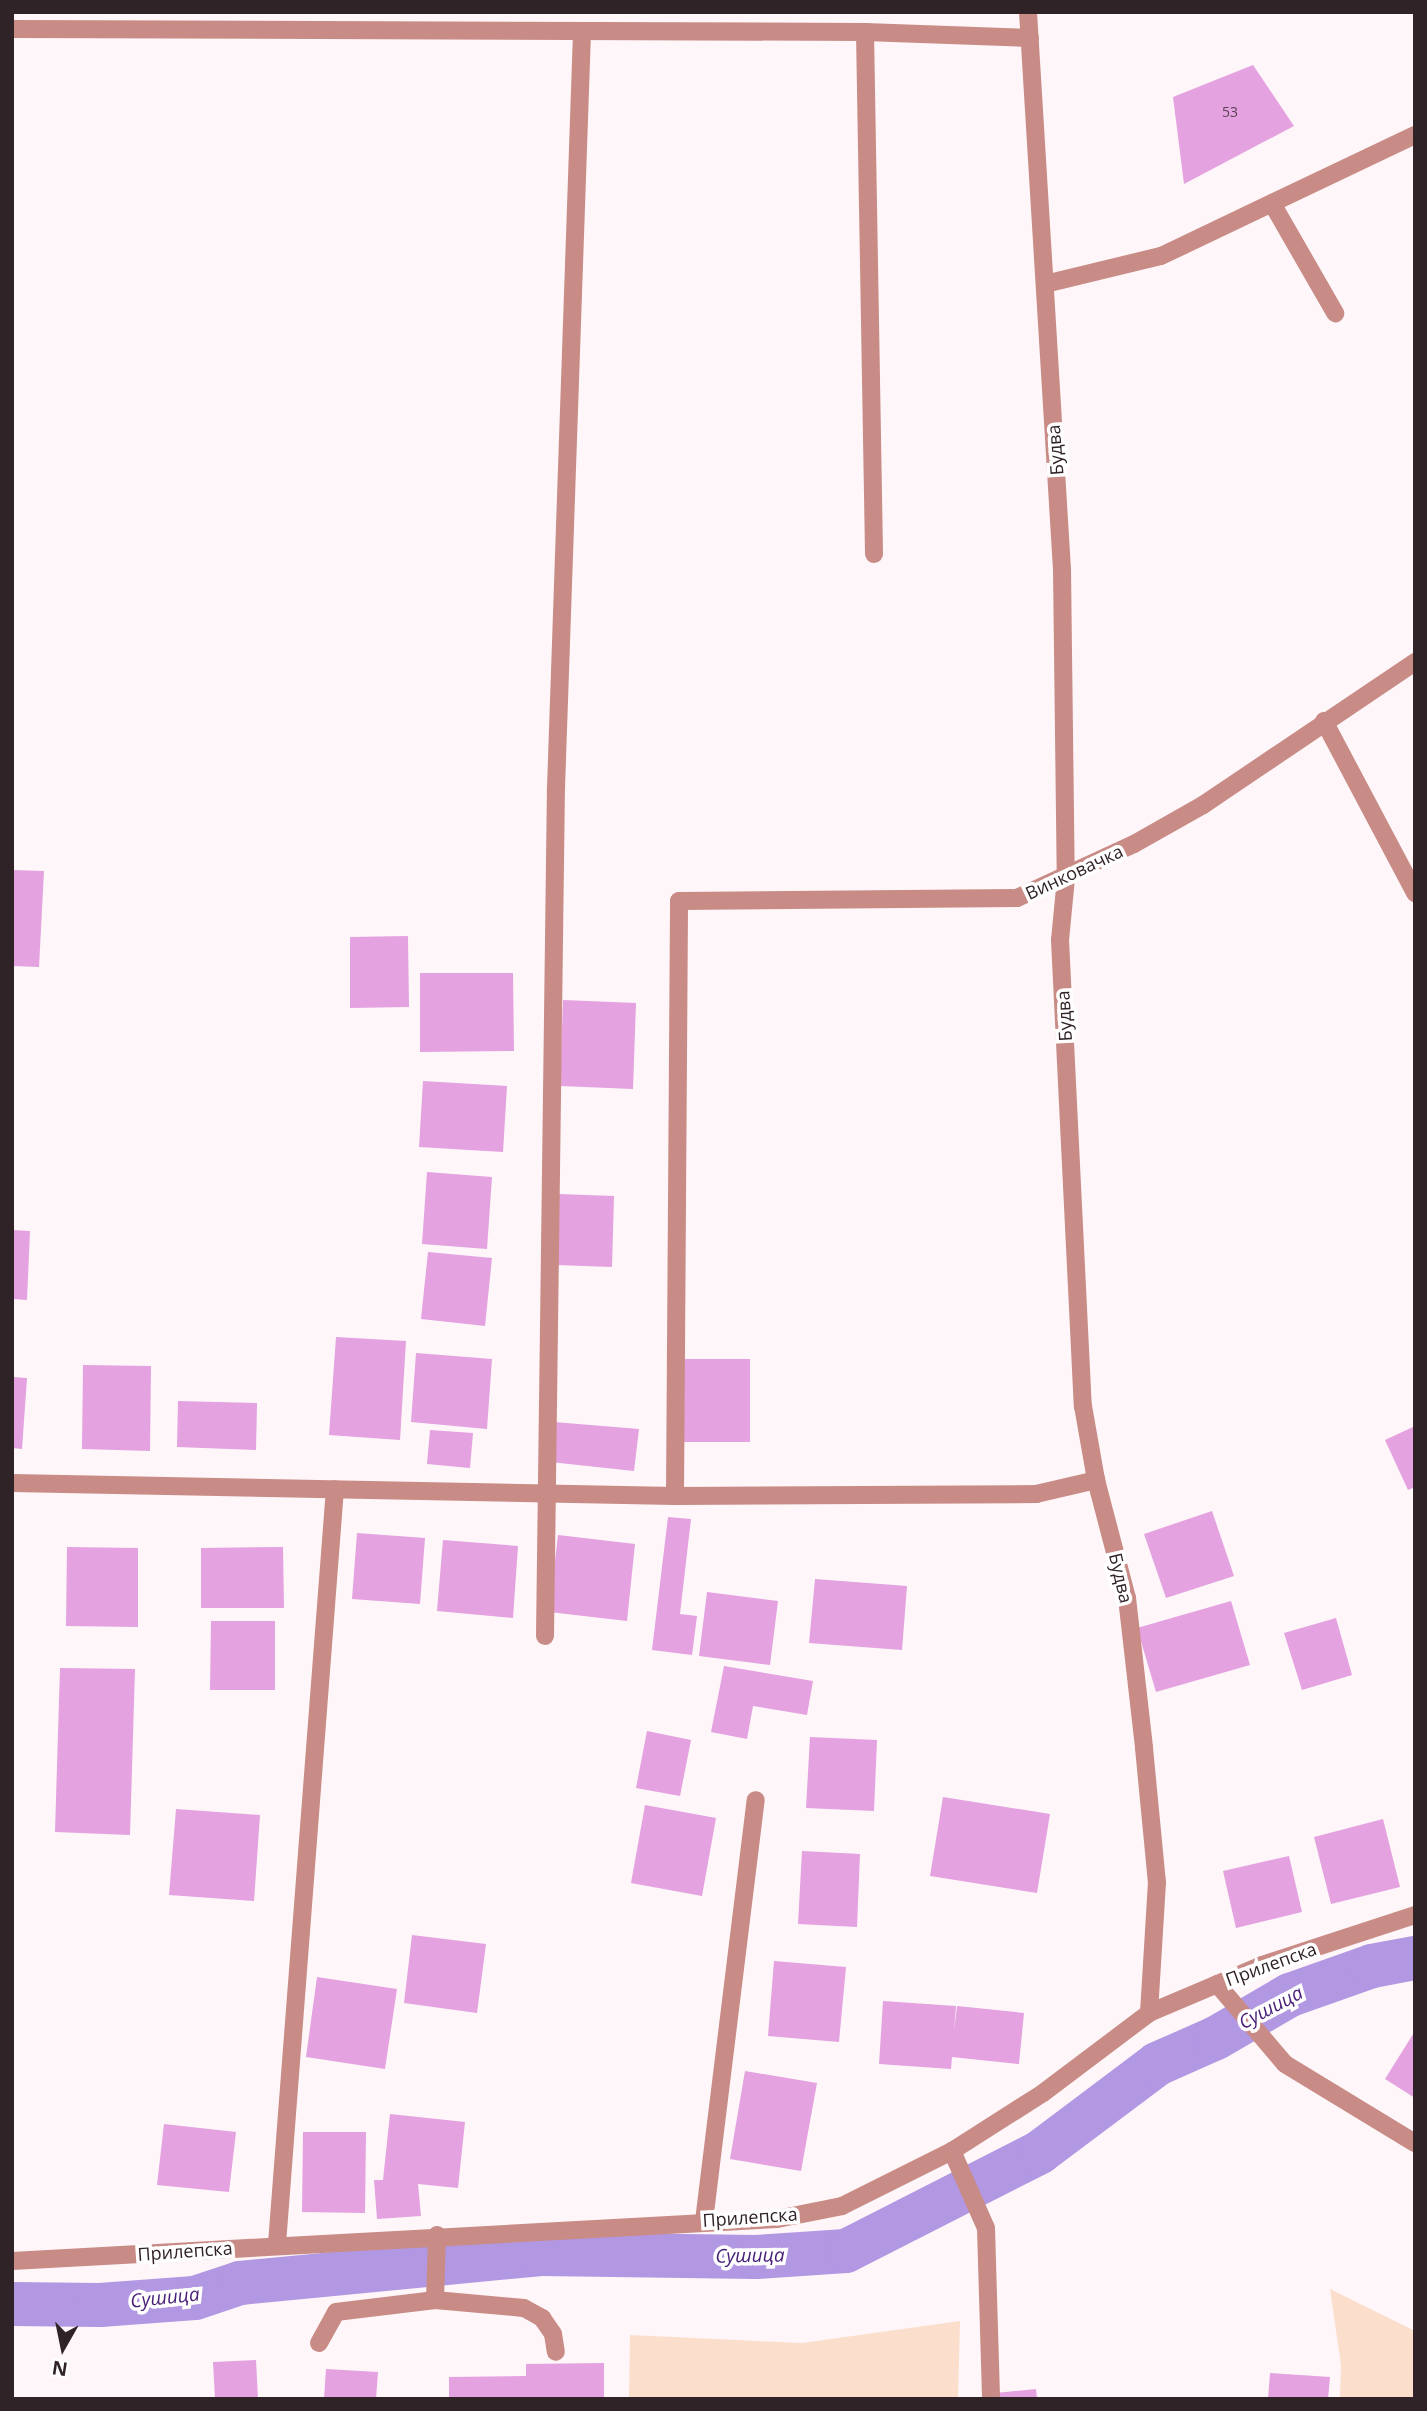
<!DOCTYPE html>
<html>
<head>
<meta charset="utf-8">
<style>
  body { margin:0 }
  #map { position:relative; width:1427px; height:2411px; overflow:hidden; background:#fef6f9; font-family:"Open Sans",sans-serif }
  div>[style] { position:absolute }
  .green>* { inset:0; background:#fcdecc }
  .canal>* { height:44px; margin:-22px; padding:0 22px; transform-origin:22px; border-radius:22px; background:#b297e3 }
  .building>* { inset:0; background:#e4a2e0 }
  .minor>* { height:18px; margin:-9px; padding:0 9px; transform-origin:9px; border-radius:9px; background:#c98b85 }
  span { translate:-50% -50%; white-space:nowrap; text-align:center; line-height:1.15; -webkit-text-stroke:7px #fff; paint-order:stroke }
  .number-label { font-size:14px; color:#5d4355 }
  .number-label span { -webkit-text-stroke-width:0 }
  .street-label { font-size:18px; color:#302327 }
  .water-label { font-size:19px; color:#482078; font-style:italic }
  .frame { position:absolute; inset:0; border:14px solid #302327; pointer-events:none }
  .north { position:absolute; left:28px; top:2313px; width:70px; height:70px; -webkit-text-stroke:5px #fff; paint-order:stroke; rotate:189deg; font-size:19px; font-weight:700; line-height:28px; text-align:center; color:#302327 }
  .north::after { content:''; display:block; margin:auto; width:24px; height:32px; background:#302327; clip-path:polygon(50% 0,100% 100%,50% 72%,0 100%) }
</style>
</head>
<body>
<div id="map">
  <div class="green">
    <div style="clip-path:polygon(1330px 2289px,1415px 2331px,1415px 2399px,1340px 2399px,1341px 2365px)"></div>
    <div style="clip-path:polygon(960px 2321px,958px 2399px,629px 2399px,630px 2335px,802px 2343px)"></div>
  </div>
  <div class="canal">
    <div style="left:12px;top:2304px;width:88px;rotate:0.7deg"></div>
    <div style="left:100px;top:2305px;width:95px;rotate:-4.2deg"></div>
    <div style="left:195px;top:2298px;width:47px;rotate:-18.4deg"></div>
    <div style="left:240px;top:2283px;width:302px;rotate:-5.5deg"></div>
    <div style="left:541px;top:2254px;width:215px;rotate:0.8deg"></div>
    <div style="left:756px;top:2257px;width:90px;rotate:-3.8deg"></div>
    <div style="left:846px;top:2251px;width:218px;rotate:-27deg"></div>
    <div style="left:1040px;top:2152px;width:146px;rotate:-36.9deg"></div>
    <div style="left:1157px;top:2064px;width:64px;rotate:-23.8deg"></div>
    <div style="left:1216px;top:2038px;width:86px;rotate:-30.2deg"></div>
    <div style="left:1290px;top:1995px;width:87px;rotate:-19.5deg"></div>
    <div style="left:1372px;top:1966px;width:44px;rotate:-10.5deg"></div>
  </div>
  <div class="building">
    <div style="clip-path:polygon(1253px 65px,1294px 126px,1184px 184px,1173px 97px)"></div>
    <div style="clip-path:polygon(12px 870px,44px 871px,39px 967px,12px 966px)"></div>
    <div style="clip-path:polygon(408px 936px,409px 1007px,350px 1008px,350px 937px)"></div>
    <div style="clip-path:polygon(420px 973px,513px 973px,514px 1051px,420px 1052px)"></div>
    <div style="clip-path:polygon(563px 1000px,636px 1003px,633px 1089px,560px 1086px)"></div>
    <div style="clip-path:polygon(423px 1081px,507px 1086px,503px 1152px,419px 1147px)"></div>
    <div style="clip-path:polygon(427px 1172px,492px 1177px,487px 1249px,422px 1244px)"></div>
    <div style="clip-path:polygon(558px 1194px,614px 1196px,612px 1267px,556px 1265px)"></div>
    <div style="clip-path:polygon(12px 1230px,30px 1231px,27px 1300px,12px 1299px)"></div>
    <div style="clip-path:polygon(428px 1252px,492px 1258px,485px 1326px,421px 1319px)"></div>
    <div style="clip-path:polygon(336px 1337px,406px 1341px,400px 1440px,329px 1435px)"></div>
    <div style="clip-path:polygon(416px 1353px,492px 1359px,487px 1429px,411px 1422px)"></div>
    <div style="clip-path:polygon(683px 1359px,750px 1359px,750px 1442px,683px 1442px)"></div>
    <div style="clip-path:polygon(83px 1365px,151px 1366px,150px 1451px,82px 1449px)"></div>
    <div style="clip-path:polygon(12px 1377px,27px 1378px,22px 1449px,12px 1448px)"></div>
    <div style="clip-path:polygon(178px 1401px,257px 1403px,256px 1450px,177px 1447px)"></div>
    <div style="clip-path:polygon(554px 1422px,639px 1429px,634px 1471px,550px 1462px)"></div>
    <div style="clip-path:polygon(1415px 1426px,1415px 1487px,1408px 1490px,1385px 1440px)"></div>
    <div style="clip-path:polygon(430px 1430px,473px 1433px,470px 1468px,427px 1464px)"></div>
    <div style="clip-path:polygon(1212px 1511px,1234px 1576px,1166px 1598px,1144px 1534px)"></div>
    <div style="clip-path:polygon(668px 1517px,691px 1519px,680px 1614px,697px 1616px,692px 1655px,652px 1650px)"></div>
    <div style="clip-path:polygon(357px 1533px,425px 1538px,420px 1604px,352px 1599px)"></div>
    <div style="clip-path:polygon(558px 1535px,635px 1544px,627px 1621px,549px 1612px)"></div>
    <div style="clip-path:polygon(443px 1540px,518px 1546px,513px 1618px,437px 1611px)"></div>
    <div style="clip-path:polygon(67px 1547px,138px 1548px,138px 1627px,66px 1626px)"></div>
    <div style="clip-path:polygon(283px 1547px,284px 1608px,201px 1608px,201px 1548px)"></div>
    <div style="clip-path:polygon(815px 1579px,907px 1586px,902px 1650px,809px 1643px)"></div>
    <div style="clip-path:polygon(707px 1592px,778px 1601px,770px 1665px,699px 1656px)"></div>
    <div style="clip-path:polygon(1231px 1601px,1250px 1665px,1156px 1692px,1137px 1628px)"></div>
    <div style="clip-path:polygon(1336px 1618px,1352px 1675px,1302px 1690px,1284px 1633px)"></div>
    <div style="clip-path:polygon(211px 1621px,275px 1621px,275px 1690px,210px 1690px)"></div>
    <div style="clip-path:polygon(724px 1666px,813px 1681px,807px 1715px,753px 1706px,747px 1739px,711px 1732px)"></div>
    <div style="clip-path:polygon(60px 1668px,135px 1669px,130px 1835px,55px 1832px)"></div>
    <div style="clip-path:polygon(647px 1731px,691px 1740px,680px 1796px,636px 1788px)"></div>
    <div style="clip-path:polygon(810px 1737px,877px 1740px,874px 1811px,806px 1808px)"></div>
    <div style="clip-path:polygon(943px 1797px,1050px 1814px,1037px 1893px,930px 1876px)"></div>
    <div style="clip-path:polygon(645px 1805px,716px 1818px,702px 1896px,631px 1883px)"></div>
    <div style="clip-path:polygon(176px 1809px,260px 1815px,254px 1901px,169px 1895px)"></div>
    <div style="clip-path:polygon(1383px 1819px,1400px 1887px,1331px 1904px,1314px 1837px)"></div>
    <div style="clip-path:polygon(802px 1851px,860px 1854px,857px 1927px,798px 1924px)"></div>
    <div style="clip-path:polygon(1289px 1856px,1302px 1912px,1236px 1928px,1223px 1871px)"></div>
    <div style="clip-path:polygon(412px 1935px,486px 1944px,477px 2013px,404px 2003px)"></div>
    <div style="clip-path:polygon(774px 1961px,846px 1967px,839px 2042px,768px 2036px)"></div>
    <div style="clip-path:polygon(317px 1977px,397px 1989px,385px 2069px,306px 2057px)"></div>
    <div style="clip-path:polygon(883px 2001px,956px 2006px,954px 2031px,957px 2006px,1024px 2013px,1019px 2064px,952px 2057px,951px 2069px,879px 2064px)"></div>
    <div style="clip-path:polygon(1415px 2031px,1415px 2098px,1385px 2079px)"></div>
    <div style="clip-path:polygon(745px 2071px,817px 2083px,801px 2171px,730px 2159px)"></div>
    <div style="clip-path:polygon(390px 2114px,465px 2122px,458px 2188px,418px 2184px,421px 2216px,377px 2219px,374px 2180px,383px 2180px)"></div>
    <div style="clip-path:polygon(164px 2124px,236px 2132px,229px 2192px,157px 2185px)"></div>
    <div style="clip-path:polygon(303px 2132px,366px 2132px,365px 2213px,302px 2212px)"></div>
    <div style="clip-path:polygon(256px 2360px,258px 2399px,215px 2399px,213px 2362px)"></div>
    <div style="clip-path:polygon(604px 2363px,604px 2399px,449px 2399px,449px 2377px,526px 2376px,526px 2364px)"></div>
    <div style="clip-path:polygon(326px 2369px,378px 2372px,376px 2399px,324px 2399px)"></div>
    <div style="clip-path:polygon(1270px 2373px,1330px 2377px,1328px 2399px,1268px 2399px)"></div>
    <div style="clip-path:polygon(1036px 2389px,1037px 2399px,996px 2399px,995px 2393px)"></div>
  </div>
  <div class="minor">
    <div style="left:1028px;top:12px;width:558px;rotate:86.51deg"></div>
    <div style="left:1062px;top:569px;width:309px;rotate:89.3deg"></div>
    <div style="left:1066px;top:878px;width:62px;rotate:95.5deg"></div>
    <div style="left:1060px;top:940px;width:467px;rotate:87.2deg"></div>
    <div style="left:1083px;top:1406px;width:75px;rotate:80deg"></div>
    <div style="left:1096px;top:1480px;width:122px;rotate:75.3deg"></div>
    <div style="left:1127px;top:1598px;width:151px;rotate:83.5deg"></div>
    <div style="left:1144px;top:1748px;width:135px;rotate:84.5deg"></div>
    <div style="left:1157px;top:1882px;width:131px;rotate:93.5deg"></div>
    <div style="left:12px;top:29px;width:853px;rotate:0.2deg"></div>
    <div style="left:865px;top:32px;width:165px;rotate:2.1deg"></div>
    <div style="left:865px;top:32px;width:522px;rotate:89.01deg"></div>
    <div style="left:1273px;top:205px;width:125px;rotate:60.1deg"></div>
    <div style="left:1045px;top:284px;width:119px;rotate:-13.6deg"></div>
    <div style="left:1161px;top:256px;width:281px;rotate:-25.5deg"></div>
    <div style="left:1324px;top:721px;width:195px;rotate:62.1deg"></div>
    <div style="left:12px;top:1483px;width:663px;rotate:1.12deg"></div>
    <div style="left:675px;top:1496px;width:361px;rotate:-0.3deg"></div>
    <div style="left:1036px;top:1494px;width:62px;rotate:-13.1deg"></div>
    <div style="left:675px;top:1496px;width:595px;rotate:-89.61deg"></div>
    <div style="left:679px;top:901px;width:338px;rotate:-0.5deg"></div>
    <div style="left:1017px;top:898px;width:129px;rotate:-24.8deg"></div>
    <div style="left:1134px;top:844px;width:79px;rotate:-29.5deg"></div>
    <div style="left:1203px;top:805px;width:256px;rotate:-34deg"></div>
    <div style="left:545px;top:1636px;width:848px;rotate:-89.26deg"></div>
    <div style="left:556px;top:788px;width:757px;rotate:-88.03deg"></div>
    <div style="left:1217px;top:1984px;width:105px;rotate:49.6deg"></div>
    <div style="left:1285px;top:2064px;width:152px;rotate:31.3deg"></div>
    <div style="left:952px;top:2151px;width:84px;rotate:66.2deg"></div>
    <div style="left:986px;top:2228px;width:171px;rotate:88.3deg"></div>
    <div style="left:704px;top:2221px;width:424px;rotate:-83deg"></div>
    <div style="left:277px;top:2244px;width:757px;rotate:-85.61deg"></div>
    <div style="left:12px;top:2261px;width:766px;rotate:-3.14deg"></div>
    <div style="left:777px;top:2219px;width:66px;rotate:-11.3deg"></div>
    <div style="left:842px;top:2206px;width:123px;rotate:-26.6deg"></div>
    <div style="left:952px;top:2151px;width:108px;rotate:-32.5deg"></div>
    <div style="left:1043px;top:2093px;width:133px;rotate:-37deg"></div>
    <div style="left:1149px;top:2013px;width:123px;rotate:-23deg"></div>
    <div style="left:1262px;top:1965px;width:161px;rotate:-18.1deg"></div>
    <div style="left:435px;top:2300px;width:65px;rotate:-88.2deg"></div>
    <div style="left:319px;top:2343px;width:35px;rotate:-61deg"></div>
    <div style="left:336px;top:2312px;width:100px;rotate:-6.9deg"></div>
    <div style="left:435px;top:2300px;width:89px;rotate:5.1deg"></div>
    <div style="left:524px;top:2308px;width:21px;rotate:29deg"></div>
    <div style="left:542px;top:2318px;width:19px;rotate:55deg"></div>
    <div style="left:553px;top:2334px;width:18px;rotate:81deg"></div>
  </div>
  <div class="number-label">
    <span style="left:1230px;top:112px">53</span>
  </div>
  <div class="street-label">
    <span style="left:1055px;top:450px;rotate:-94deg">Будва</span>
    <span style="left:1074px;top:872px;rotate:-25deg">Винковачка</span>
    <span style="left:1064px;top:1016px;rotate:-93deg">Будва</span>
    <span style="left:1121px;top:1578px;rotate:77deg">Будва</span>
    <span style="left:1271px;top:1964px;rotate:-20deg">Прилепска</span>
    <span style="left:750px;top:2217px;rotate:-4deg">Прилепска</span>
    <span style="left:185px;top:2251px;rotate:-4deg">Прилепска</span>
  </div>
  <div class="water-label">
    <span style="left:1271px;top:2008px;rotate:-28deg">Сушица</span>
    <span style="left:750px;top:2256px;rotate:-1deg">Сушица</span>
    <span style="left:165px;top:2298px;rotate:-6deg">Сушица</span>
  </div>
  <div class="frame"></div>
  <div class="north">N</div>
</div>
</body>
</html>
